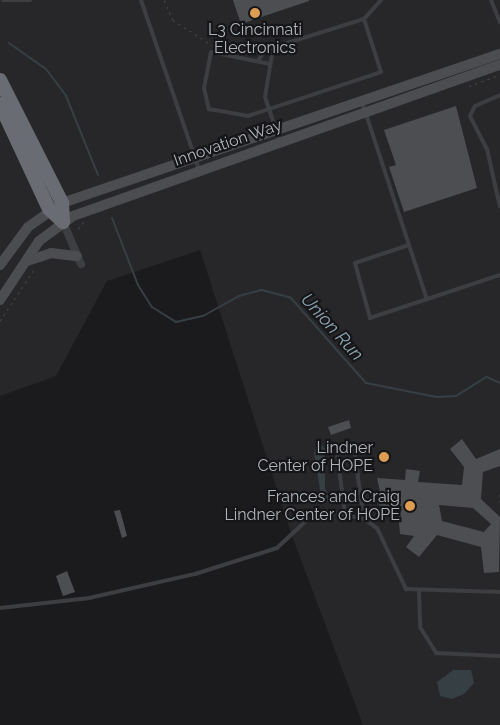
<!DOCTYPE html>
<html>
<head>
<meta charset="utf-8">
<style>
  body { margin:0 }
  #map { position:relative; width:500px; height:725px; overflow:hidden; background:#1b1b1d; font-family:Raleway,sans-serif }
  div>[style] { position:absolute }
  .built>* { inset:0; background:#27272a }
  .water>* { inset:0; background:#363f44 }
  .stream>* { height:2px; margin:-1px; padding:0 1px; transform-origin:1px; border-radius:1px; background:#363f44 }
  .building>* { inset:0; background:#4d4e52 }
  .path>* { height:1px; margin-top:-0.5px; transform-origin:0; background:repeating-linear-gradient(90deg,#424548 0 2.5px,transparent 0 6.5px) }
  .service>* { height:4px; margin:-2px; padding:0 2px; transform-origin:2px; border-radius:2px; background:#3c3e41 }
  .minor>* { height:8px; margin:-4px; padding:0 4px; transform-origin:4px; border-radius:4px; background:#3c3e41 }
  .secondary>* { height:10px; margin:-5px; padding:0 5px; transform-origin:5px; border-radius:5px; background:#4b4d51 }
  .motorway>* { height:14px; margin:-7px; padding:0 7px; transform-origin:7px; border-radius:7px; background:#696c72 }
  .dots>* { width:14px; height:14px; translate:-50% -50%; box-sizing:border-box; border:2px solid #161618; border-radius:50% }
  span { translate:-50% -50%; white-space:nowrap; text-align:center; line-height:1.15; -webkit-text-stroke:4.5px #161618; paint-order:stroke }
  .poi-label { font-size:16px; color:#afb4bb }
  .right { translate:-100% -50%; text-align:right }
  .street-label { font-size:16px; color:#afb4bb }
  .water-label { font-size:18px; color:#8ba4b1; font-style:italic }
</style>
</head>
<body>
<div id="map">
  <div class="built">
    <div style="clip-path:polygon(0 0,500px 0,500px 725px,363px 725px,292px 536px,200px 250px,107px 281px,56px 376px,0 396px)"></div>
  </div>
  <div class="water">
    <div style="clip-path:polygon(318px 440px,325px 449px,325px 488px,330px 501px,322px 502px,314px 453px)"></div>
    <div style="clip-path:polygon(453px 670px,471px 670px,474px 683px,464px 694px,452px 699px,440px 696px,437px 682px)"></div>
  </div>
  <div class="stream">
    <div style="left:9px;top:43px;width:45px;rotate:35.1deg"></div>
    <div style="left:46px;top:69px;width:34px;rotate:53deg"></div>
    <div style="left:66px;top:96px;width:85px;rotate:67.9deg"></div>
    <div style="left:112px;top:218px;width:72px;rotate:68.8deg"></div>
    <div style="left:138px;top:285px;width:26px;rotate:58deg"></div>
    <div style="left:152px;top:307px;width:28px;rotate:32deg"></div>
    <div style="left:176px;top:322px;width:28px;rotate:-13deg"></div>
    <div style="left:203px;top:316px;width:41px;rotate:-29.1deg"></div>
    <div style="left:239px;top:296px;width:24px;rotate:-15deg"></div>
    <div style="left:262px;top:290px;width:30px;rotate:15deg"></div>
    <div style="left:291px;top:298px;width:113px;rotate:48.6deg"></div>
    <div style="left:366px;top:383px;width:72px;rotate:11.2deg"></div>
    <div style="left:437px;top:397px;width:19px;rotate:-3deg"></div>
    <div style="left:456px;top:396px;width:36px;rotate:-32deg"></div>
    <div style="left:487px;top:377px;width:14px;rotate:25deg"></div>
  </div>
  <div class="building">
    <div style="clip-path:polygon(233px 0,309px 0,309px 1px,241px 24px)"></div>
    <div style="clip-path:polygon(456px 106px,477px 188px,404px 212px,389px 167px,396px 165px,384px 130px)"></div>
    <div style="clip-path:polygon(349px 420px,351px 428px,331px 435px,328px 427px)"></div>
    <div style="clip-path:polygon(evenodd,462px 439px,476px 459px,500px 449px,500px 466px,483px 472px,481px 499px,500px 517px,499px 572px,484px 573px,481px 547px,437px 535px,419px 557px,406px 547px,414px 536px,400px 534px,398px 512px,381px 508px,376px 499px,381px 496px,377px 478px,405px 480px,406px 469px,420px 471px,418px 482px,462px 485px,464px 467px,450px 449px,462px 439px,439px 505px,473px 508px,491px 524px,484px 532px,442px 521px,439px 505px)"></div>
    <div style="clip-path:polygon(120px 510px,127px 536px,122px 538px,114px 511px)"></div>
    <div style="clip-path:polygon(67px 571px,75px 592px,63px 596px,56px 576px)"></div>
  </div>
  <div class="path">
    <div style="left:164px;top:0;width:22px;rotate:66deg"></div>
    <div style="left:173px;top:20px;width:46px;rotate:32.7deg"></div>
    <div style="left:469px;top:86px;width:33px;rotate:-20deg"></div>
    <div style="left:78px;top:229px;width:11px;rotate:-52deg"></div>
    <div style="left:0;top:321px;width:64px;rotate:-56.6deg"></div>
    <div style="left:500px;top:494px;width:8px;rotate:90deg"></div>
  </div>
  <div class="service">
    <div style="left:3px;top:0;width:27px"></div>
    <div style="left:141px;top:0;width:179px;rotate:71.1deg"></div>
    <div style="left:491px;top:0;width:24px;rotate:68deg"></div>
    <div style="left:273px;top:49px;width:49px;rotate:99.5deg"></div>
    <div style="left:265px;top:97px;width:47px;rotate:71.6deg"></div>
    <div style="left:258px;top:61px;width:13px;rotate:-58deg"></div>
    <div style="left:265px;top:50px;width:104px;rotate:-17.4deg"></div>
    <div style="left:364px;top:19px;width:25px;rotate:-48deg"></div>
    <div style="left:270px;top:64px;width:60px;rotate:-168.5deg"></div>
    <div style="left:211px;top:52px;width:37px;rotate:101deg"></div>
    <div style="left:204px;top:88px;width:22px;rotate:77deg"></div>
    <div style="left:209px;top:109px;width:40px;rotate:10deg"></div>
    <div style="left:248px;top:116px;width:140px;rotate:-18.3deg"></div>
    <div style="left:381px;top:72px;width:56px;rotate:-107.8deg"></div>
    <div style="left:500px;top:95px;width:27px;rotate:156deg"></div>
    <div style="left:475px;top:106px;width:11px;rotate:117deg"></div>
    <div style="left:470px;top:116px;width:37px;rotate:63deg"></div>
    <div style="left:487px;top:149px;width:59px;rotate:77.4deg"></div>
    <div style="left:362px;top:102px;width:208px;rotate:71.8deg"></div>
    <div style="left:409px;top:245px;width:57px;rotate:161.6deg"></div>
    <div style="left:355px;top:263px;width:57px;rotate:74.7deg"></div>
    <div style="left:370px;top:318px;width:137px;rotate:-18.3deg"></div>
    <div style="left:354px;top:449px;width:71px;rotate:81.9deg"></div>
    <div style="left:345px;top:514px;width:62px;rotate:-97.5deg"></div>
    <div style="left:337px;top:453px;width:34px;rotate:-14deg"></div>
    <div style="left:419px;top:592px;width:35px;rotate:88deg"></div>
    <div style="left:420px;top:627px;width:31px;rotate:58deg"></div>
    <div style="left:436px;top:653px;width:64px;rotate:2.7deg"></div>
    <div style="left:0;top:608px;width:90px;rotate:-6.4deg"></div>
    <div style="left:89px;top:598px;width:109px;rotate:-12.8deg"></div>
    <div style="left:195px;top:574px;width:86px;rotate:-17.6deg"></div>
    <div style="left:277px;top:548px;width:42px;rotate:-43.1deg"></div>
    <div style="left:308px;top:519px;width:21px;rotate:-23deg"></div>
    <div style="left:327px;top:511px;width:38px;rotate:12deg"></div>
    <div style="left:364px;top:519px;width:16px;rotate:35deg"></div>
    <div style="left:377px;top:528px;width:68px;rotate:64.6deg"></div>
    <div style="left:406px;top:589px;width:94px;rotate:1.8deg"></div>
  </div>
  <div class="minor">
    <div style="left:63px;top:222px;width:46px;rotate:66.8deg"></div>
  </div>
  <div class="secondary">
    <div style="left:27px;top:261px;width:25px;rotate:-18deg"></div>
    <div style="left:51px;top:253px;width:26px;rotate:7deg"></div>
    <div style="left:0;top:265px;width:47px;rotate:-53.6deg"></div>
    <div style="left:28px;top:227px;width:42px;rotate:-35.2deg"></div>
    <div style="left:62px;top:203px;width:463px;rotate:-18.8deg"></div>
    <div style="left:0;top:300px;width:71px;rotate:-56.5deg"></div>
    <div style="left:39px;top:241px;width:42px;rotate:-36.3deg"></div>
    <div style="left:73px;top:216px;width:453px;rotate:-19.5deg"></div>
  </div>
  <div class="motorway">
    <div style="left:0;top:80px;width:138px;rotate:63.2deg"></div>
    <div style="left:62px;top:203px;width:19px;rotate:87deg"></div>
    <div style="left:0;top:104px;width:116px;rotate:65deg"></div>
    <div style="left:49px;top:209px;width:19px;rotate:43deg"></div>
  </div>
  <div class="dots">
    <div style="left:255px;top:13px;background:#dd9d53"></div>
    <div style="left:384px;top:457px;background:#dd9d53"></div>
    <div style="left:410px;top:506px;background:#dd9d53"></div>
  </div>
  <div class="poi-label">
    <span style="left:255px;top:39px">L3 Cincinnati<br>Electronics</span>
    <span class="right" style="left:373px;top:457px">Lindner<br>Center of HOPE</span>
    <span class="right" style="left:400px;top:506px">Frances and Craig<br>Lindner Center of HOPE</span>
  </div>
  <div class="street-label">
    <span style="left:228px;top:143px;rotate:-19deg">Innovation Way</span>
  </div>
  <div class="water-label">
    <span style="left:332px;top:327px;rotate:48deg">Union Run</span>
  </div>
</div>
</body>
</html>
